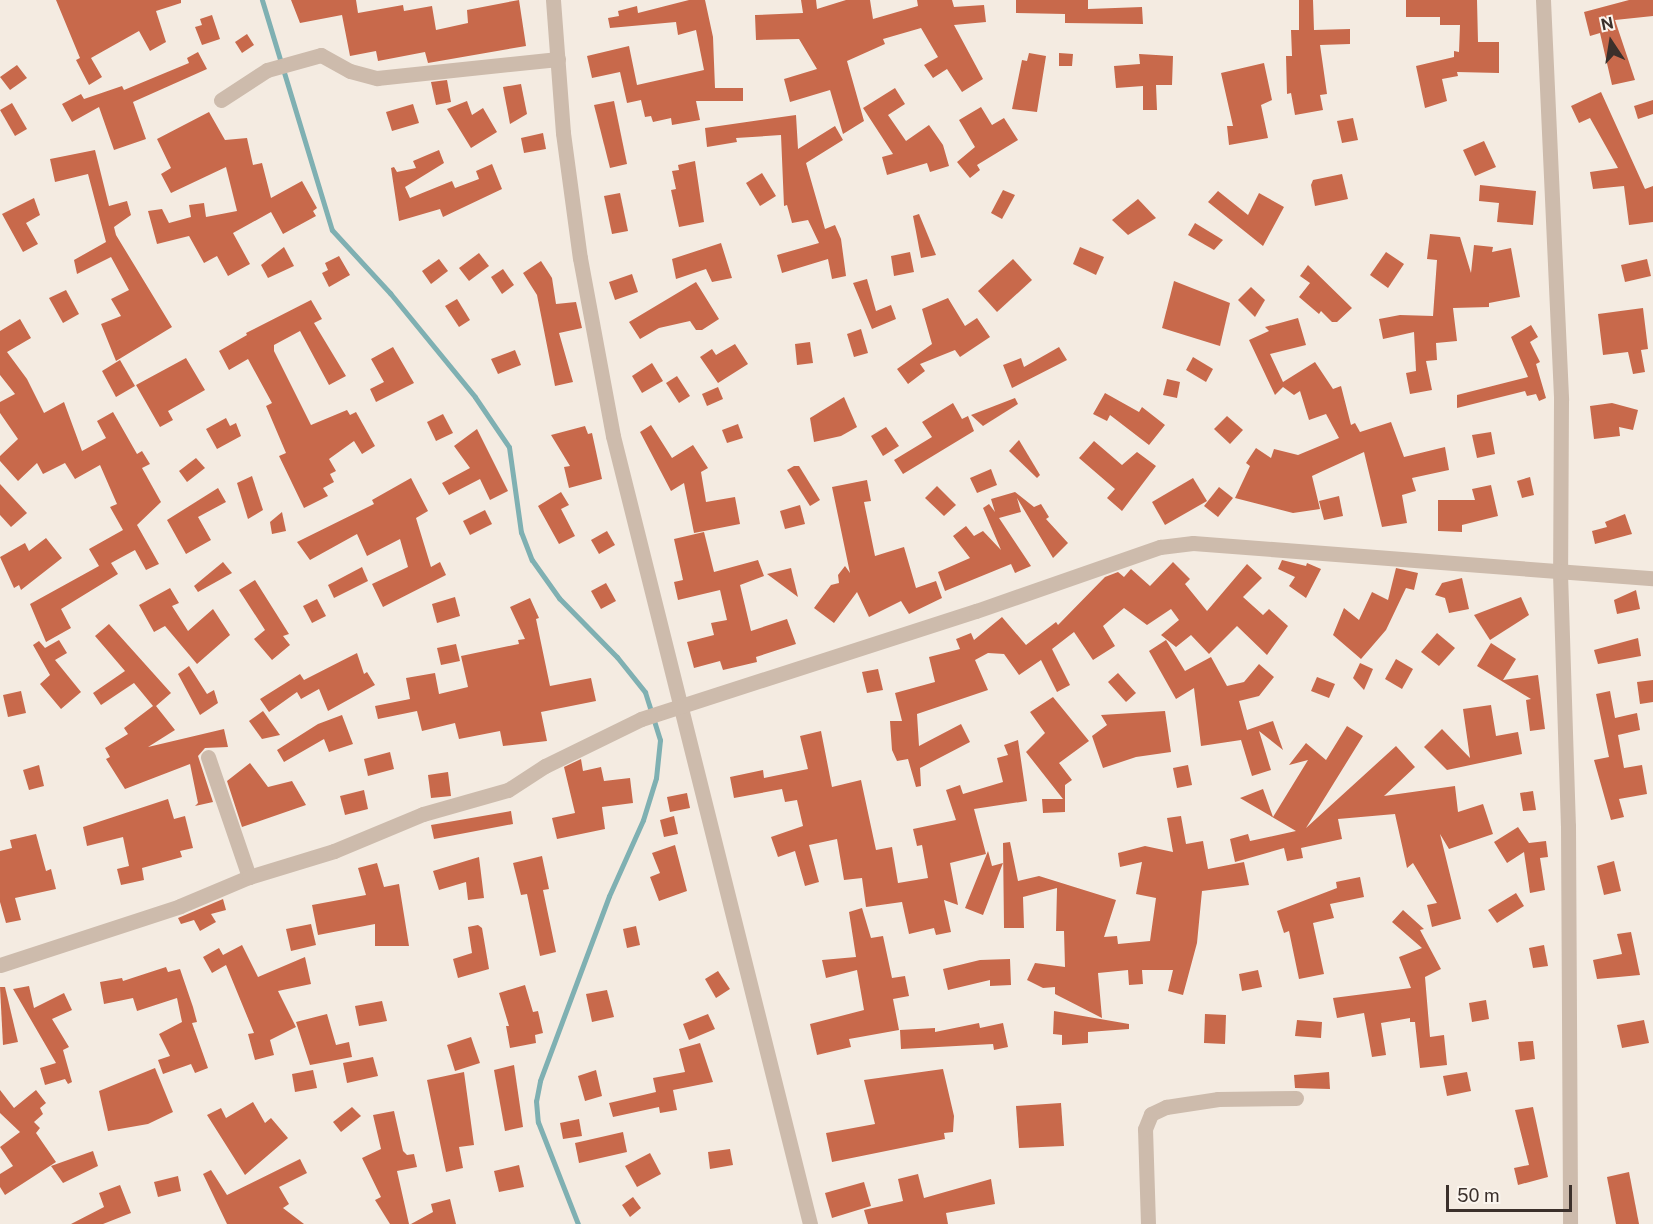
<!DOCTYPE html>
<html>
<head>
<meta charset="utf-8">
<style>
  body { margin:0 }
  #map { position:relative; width:1653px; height:1224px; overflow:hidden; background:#f4ebe1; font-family:"Public Sans",sans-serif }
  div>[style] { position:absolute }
  .stream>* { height:5px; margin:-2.5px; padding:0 2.5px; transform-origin:2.5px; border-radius:2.5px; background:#7fb0b2 }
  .building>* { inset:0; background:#c8694b }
  .minor>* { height:15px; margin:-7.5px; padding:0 7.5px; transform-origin:7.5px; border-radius:7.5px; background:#cdbbac }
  span { translate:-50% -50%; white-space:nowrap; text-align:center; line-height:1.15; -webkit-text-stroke:4.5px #fbf5ee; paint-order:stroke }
  .north { position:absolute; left:1581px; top:12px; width:60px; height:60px; -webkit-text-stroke:4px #fbf5ee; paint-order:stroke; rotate:348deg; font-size:16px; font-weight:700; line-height:24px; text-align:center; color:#3b302b }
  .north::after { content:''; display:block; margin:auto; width:21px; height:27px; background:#3b302b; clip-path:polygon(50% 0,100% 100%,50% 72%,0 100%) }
  .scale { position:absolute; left:1446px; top:1185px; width:126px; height:27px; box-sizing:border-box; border:3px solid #3b302b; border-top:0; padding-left:8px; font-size:18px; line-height:21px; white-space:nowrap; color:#3b302b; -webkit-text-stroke:4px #fbf5ee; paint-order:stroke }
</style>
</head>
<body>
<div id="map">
  <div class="stream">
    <div style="left:262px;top:0;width:240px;rotate:73.1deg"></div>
    <div style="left:332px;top:230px;width:86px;rotate:47.4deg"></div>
    <div style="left:390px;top:293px;width:134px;rotate:50.7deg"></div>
    <div style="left:475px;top:397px;width:60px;rotate:55.8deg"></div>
    <div style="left:509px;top:447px;width:86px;rotate:82deg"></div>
    <div style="left:521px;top:532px;width:30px;rotate:69deg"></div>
    <div style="left:532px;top:560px;width:47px;rotate:54.6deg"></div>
    <div style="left:559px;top:598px;width:83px;rotate:45.5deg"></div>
    <div style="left:617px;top:657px;width:45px;rotate:51.3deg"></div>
    <div style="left:645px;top:692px;width:50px;rotate:72.6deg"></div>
    <div style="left:660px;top:740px;width:38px;rotate:96deg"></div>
    <div style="left:656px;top:778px;width:44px;rotate:107.2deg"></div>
    <div style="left:643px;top:820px;width:83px;rotate:114.1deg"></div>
    <div style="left:609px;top:896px;width:197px;rotate:110.5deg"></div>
    <div style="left:540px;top:1081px;width:20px;rotate:101deg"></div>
    <div style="left:536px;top:1101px;width:21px;rotate:85deg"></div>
    <div style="left:538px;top:1122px;width:110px;rotate:68.6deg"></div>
  </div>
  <div class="building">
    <div style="clip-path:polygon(56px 0,181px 0,181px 3px,156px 11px,166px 42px,150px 51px,139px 31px,91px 58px,102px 77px,89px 85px,76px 60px,80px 58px)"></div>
    <div style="clip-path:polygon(291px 0,356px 0,358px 13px,403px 5px,404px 11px,432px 6px,436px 30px,468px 23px,467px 10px,519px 0,526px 46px,428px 63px,425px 52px,378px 61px,376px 51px,350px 56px,342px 15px,300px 23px)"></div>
    <div style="clip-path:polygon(689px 0,705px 0,713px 37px,715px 88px,743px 88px,743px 101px,696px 101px,700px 120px,672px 125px,671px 118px,653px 122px,651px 116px,645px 117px,641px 100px,627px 103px,620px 72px,592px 78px,587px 56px,629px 46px,637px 85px,704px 70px,696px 30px,678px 35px,676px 22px,610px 28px,608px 18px,619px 16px,618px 11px,637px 6px,638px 13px)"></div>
    <div style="clip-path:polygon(801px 0,816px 0,817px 9px,846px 0,870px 0,873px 19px,918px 6px,917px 0,952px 0,954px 7px,984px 5px,986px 22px,954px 25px,983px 79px,962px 92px,947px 69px,933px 78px,924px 65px,938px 57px,921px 28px,883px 39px,885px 44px,847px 61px,864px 121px,843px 134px,830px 90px,790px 102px,784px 79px,817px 69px,799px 39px,756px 40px,755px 15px,803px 13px)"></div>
    <div style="clip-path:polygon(1016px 0,1088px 0,1088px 9px,1142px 7px,1143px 24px,1065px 23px,1065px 14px,1016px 13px)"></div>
    <div style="clip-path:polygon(1299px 0,1313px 0,1314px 30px,1350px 29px,1350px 44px,1320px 45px,1327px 94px,1320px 95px,1323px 110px,1295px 115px,1291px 93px,1287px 94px,1286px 56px,1292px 56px,1291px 30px,1299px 30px)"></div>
    <div style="clip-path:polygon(1406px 0,1477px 0,1478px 42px,1499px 42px,1499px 73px,1457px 72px,1458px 76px,1442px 79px,1447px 101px,1425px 108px,1416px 66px,1454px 57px,1454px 51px,1459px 52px,1460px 25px,1440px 25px,1440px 17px,1406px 17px)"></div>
    <div style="clip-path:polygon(1629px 0,1653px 0,1653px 16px,1615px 20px,1635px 80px,1612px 85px,1600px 33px,1590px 36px,1584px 12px)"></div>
    <div style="clip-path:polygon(212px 15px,220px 39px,202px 45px,195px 27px,202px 25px,200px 19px)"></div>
    <div style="clip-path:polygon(247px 34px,254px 45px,242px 53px,235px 42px)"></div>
    <div style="clip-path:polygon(198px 52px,207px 69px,133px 102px,146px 139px,114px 150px,99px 107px,72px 122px,62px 104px,81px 94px,84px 99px,122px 86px,124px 90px,189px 63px,187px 58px)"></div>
    <div style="clip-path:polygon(1029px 53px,1046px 56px,1037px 112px,1012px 109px,1022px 60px,1027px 61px)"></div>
    <div style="clip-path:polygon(1059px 53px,1073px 54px,1072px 66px,1059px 66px)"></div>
    <div style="clip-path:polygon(1139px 54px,1173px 56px,1172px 85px,1156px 85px,1157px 110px,1143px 110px,1143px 86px,1116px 88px,1114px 66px,1140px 64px)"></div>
    <div style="clip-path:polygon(1264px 63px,1272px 100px,1261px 105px,1268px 138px,1229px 145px,1227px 126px,1233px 126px,1221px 73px)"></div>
    <div style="clip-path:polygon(17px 65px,27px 78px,10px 90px,0 77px)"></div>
    <div style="clip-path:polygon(447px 80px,451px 102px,436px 105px,431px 82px)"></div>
    <div style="clip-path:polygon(521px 84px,527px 114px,510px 124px,503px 87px)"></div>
    <div style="clip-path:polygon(895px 88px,905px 104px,888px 115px,906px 141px,929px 125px,943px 145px,949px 166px,930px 172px,927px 163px,887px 175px,882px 157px,893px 154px,863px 108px)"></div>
    <div style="clip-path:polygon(1601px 92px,1645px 189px,1653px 186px,1653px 222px,1629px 225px,1624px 186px,1593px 189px,1590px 172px,1618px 168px,1590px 118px,1579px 123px,1571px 106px)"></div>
    <div style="clip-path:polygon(1653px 100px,1653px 114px,1638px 119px,1634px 106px)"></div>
    <div style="clip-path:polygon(467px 101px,472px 115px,483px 108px,497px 132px,471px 148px,447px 109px)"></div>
    <div style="clip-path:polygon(614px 101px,627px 164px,610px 168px,594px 105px)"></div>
    <div style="clip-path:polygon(12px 103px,27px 129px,15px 136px,0 110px)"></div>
    <div style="clip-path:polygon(413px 104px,419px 123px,392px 131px,386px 112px)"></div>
    <div style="clip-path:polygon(981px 107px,992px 125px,1004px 118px,1018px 140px,977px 165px,980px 170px,970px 178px,957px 162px,975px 147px,959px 120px)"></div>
    <div style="clip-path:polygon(209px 112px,225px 140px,247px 138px,253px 165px,262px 163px,271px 198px,302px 181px,317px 208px,313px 211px,316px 216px,283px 234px,271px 212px,233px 233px,250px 264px,228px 276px,217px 256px,204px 263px,189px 236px,157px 244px,148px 211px,162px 209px,169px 223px,191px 217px,189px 205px,204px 203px,206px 217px,237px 211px,226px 167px,171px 193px,161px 174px,171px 168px,157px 139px)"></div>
    <div style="clip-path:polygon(796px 115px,798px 149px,835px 126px,843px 140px,806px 163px,825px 229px,835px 225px,841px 239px,846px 276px,832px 279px,828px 259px,782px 273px,777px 255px,819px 243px,808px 220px,792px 223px,787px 205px,784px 206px,781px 135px,736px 138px,737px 142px,707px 147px,705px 128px)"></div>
    <div style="clip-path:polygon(1353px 118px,1358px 140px,1342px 143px,1337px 121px)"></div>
    <div style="clip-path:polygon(543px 133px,546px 149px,524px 153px,521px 138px)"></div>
    <div style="clip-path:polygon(1484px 141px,1496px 167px,1475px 176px,1463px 150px)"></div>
    <div style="clip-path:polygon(95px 150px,109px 206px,127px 201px,131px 215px,114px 227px,116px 235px,172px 327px,116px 361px,101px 324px,121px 316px,111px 299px,129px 290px,111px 257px,77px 274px,74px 260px,106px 242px,88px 174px,55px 182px,50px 159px)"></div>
    <div style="clip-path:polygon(439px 150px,444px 163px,405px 187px,410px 198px,452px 181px,455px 188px,479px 179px,476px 171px,492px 164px,502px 189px,443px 217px,440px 209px,399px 221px,391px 168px,394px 167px,397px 172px,416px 168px,413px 161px)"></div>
    <div style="clip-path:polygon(695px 161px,704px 222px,679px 227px,671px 190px,676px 189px,672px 171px,679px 170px,678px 165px)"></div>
    <div style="clip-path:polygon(762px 173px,776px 196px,760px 206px,746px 183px)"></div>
    <div style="clip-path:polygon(1342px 174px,1348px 199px,1315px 206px,1311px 185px,1313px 180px)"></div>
    <div style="clip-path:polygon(1480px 185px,1536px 191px,1533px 225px,1497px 222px,1499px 203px,1479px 201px)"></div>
    <div style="clip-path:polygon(1003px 190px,1015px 195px,1002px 219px,991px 213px)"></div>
    <div style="clip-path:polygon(1218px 191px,1248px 215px,1259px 193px,1284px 207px,1263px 246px,1208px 202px)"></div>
    <div style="clip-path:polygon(620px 193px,628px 231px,612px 234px,604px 196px)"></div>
    <div style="clip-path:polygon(34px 198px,40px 215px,26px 223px,38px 244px,23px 252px,2px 214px)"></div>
    <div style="clip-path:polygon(1138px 199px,1156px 218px,1128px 235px,1112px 220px)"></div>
    <div style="clip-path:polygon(919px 214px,936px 255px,921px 258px,913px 216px)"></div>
    <div style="clip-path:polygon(1195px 223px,1223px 240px,1214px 250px,1188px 235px)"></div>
    <div style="clip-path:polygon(1430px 234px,1460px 237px,1471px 273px,1474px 245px,1493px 247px,1492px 252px,1511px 248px,1520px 297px,1489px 303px,1489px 307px,1453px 308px,1457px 341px,1436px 343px,1437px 360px,1426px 361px,1432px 390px,1410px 394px,1406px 373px,1416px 371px,1414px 332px,1383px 339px,1379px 319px,1400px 315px,1433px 316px,1437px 260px,1427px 259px)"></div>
    <div style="clip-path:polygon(721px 243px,732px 278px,712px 282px,706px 269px,676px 279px,672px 259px)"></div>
    <div style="clip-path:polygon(284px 247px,294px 266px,268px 278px,261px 265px)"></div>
    <div style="clip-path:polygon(1080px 247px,1104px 257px,1096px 275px,1073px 264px)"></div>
    <div style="clip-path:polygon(910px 252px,914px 272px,894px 276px,891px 256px)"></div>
    <div style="clip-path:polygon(1386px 252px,1404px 264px,1388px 288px,1370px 275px)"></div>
    <div style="clip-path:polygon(479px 253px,489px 266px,469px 281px,459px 268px)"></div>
    <div style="clip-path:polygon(339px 256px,350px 275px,329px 287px,322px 273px,328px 270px,325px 263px)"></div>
    <div style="clip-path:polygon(439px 259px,448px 271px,431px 284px,422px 271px)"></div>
    <div style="clip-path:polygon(1013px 259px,1032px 280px,997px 312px,978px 291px)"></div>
    <div style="clip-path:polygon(1647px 259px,1651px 276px,1625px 282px,1621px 265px)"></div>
    <div style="clip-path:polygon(541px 261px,552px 278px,556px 304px,576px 302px,582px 328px,559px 333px,573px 382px,555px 386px,537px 295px,523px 273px)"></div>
    <div style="clip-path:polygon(1308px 265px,1352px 308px,1337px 322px,1332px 322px,1321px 311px,1319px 314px,1299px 297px,1310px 283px,1300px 276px)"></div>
    <div style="clip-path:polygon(503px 269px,514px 285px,502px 294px,491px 277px)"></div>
    <div style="clip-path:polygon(632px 274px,638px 292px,615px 300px,609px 282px)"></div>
    <div style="clip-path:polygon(867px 279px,876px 311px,891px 305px,896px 319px,872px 329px,853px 283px)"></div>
    <div style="clip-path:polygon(1174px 281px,1230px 303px,1220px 346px,1162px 328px)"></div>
    <div style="clip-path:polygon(696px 282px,719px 319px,702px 330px,696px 330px,690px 321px,659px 328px,640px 339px,629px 322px)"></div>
    <div style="clip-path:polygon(1251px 287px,1265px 300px,1255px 317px,1238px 300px)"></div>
    <div style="clip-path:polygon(66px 290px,79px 314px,63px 323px,49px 298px)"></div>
    <div style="clip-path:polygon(948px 298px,965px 326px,977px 318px,990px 337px,960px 357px,955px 350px,920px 364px,925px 371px,908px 384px,897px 369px,932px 344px,922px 309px)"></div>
    <div style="clip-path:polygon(457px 299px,470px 320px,459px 327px,445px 306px)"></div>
    <div style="clip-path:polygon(311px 300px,322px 319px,314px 323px,346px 376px,329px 385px,300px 331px,274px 345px,274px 351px,311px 425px,347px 410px,350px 415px,356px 412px,375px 446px,362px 454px,354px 441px,329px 459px,336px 471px,330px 474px,334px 482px,323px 488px,328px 496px,304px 508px,279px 456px,286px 453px,266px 406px,272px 403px,248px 359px,229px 370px,219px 351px,247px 335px,246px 333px)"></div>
    <div style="clip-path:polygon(1643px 308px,1648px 349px,1641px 350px,1645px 372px,1633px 374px,1628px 352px,1603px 355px,1598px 314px)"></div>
    <div style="clip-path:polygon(1298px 318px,1306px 345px,1270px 354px,1283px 382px,1315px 362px,1333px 389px,1341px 386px,1351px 425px,1355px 423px,1360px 432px,1391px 422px,1404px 457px,1445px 447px,1449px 470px,1412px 478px,1416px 491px,1402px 495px,1407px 523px,1382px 527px,1364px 452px,1312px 476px,1320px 509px,1293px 513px,1235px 498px,1250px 466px,1246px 463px,1256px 448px,1271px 458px,1274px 449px,1298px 455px,1339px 438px,1326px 414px,1309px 420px,1300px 391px,1294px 395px,1283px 387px,1275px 395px,1249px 340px,1269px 331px,1265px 327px)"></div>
    <div style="clip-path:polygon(20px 319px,31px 338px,7px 352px,27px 379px,44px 413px,64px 402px,82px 451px,106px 438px,97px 421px,113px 412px,137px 454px,142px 451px,150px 464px,142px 468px,161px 502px,137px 525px,159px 564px,146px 570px,135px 550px,111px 563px,118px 574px,61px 609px,71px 628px,46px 642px,30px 604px,99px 566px,89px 549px,123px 530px,110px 507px,117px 504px,100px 465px,75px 479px,65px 463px,43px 474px,37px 463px,18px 481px,0 461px,0 456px,18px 439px,0 413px,0 402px,15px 394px,0 375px,0 331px)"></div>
    <div style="clip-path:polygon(1531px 325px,1538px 337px,1530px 342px,1540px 362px,1536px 364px,1546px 398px,1539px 401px,1536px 394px,1527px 396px,1525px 391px,1457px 408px,1457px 395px,1528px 377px,1511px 337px)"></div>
    <div style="clip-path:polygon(861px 329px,868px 353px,854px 357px,847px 334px)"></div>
    <div style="clip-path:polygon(810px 342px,813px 363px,797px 365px,795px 344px)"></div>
    <div style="clip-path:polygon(735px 344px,748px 364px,718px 383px,700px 357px,712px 349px,716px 355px)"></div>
    <div style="clip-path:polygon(393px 347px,414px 383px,376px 402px,370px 389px,384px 382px,371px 359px)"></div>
    <div style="clip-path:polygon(1059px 347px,1067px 360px,1012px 388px,1003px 365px,1021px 358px,1024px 367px)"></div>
    <div style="clip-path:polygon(515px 350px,521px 365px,498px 374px,491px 359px)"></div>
    <div style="clip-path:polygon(1193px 357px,1213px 369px,1206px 382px,1186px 370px)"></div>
    <div style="clip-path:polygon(186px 358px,205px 390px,168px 411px,173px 420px,160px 427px,136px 385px)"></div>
    <div style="clip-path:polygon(120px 360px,135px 386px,116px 397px,102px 371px)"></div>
    <div style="clip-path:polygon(652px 363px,663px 381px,642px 393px,632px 376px)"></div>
    <div style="clip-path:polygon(677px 376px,690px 396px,679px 403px,666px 383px)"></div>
    <div style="clip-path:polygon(1167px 379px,1180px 382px,1177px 398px,1163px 395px)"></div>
    <div style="clip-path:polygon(718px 387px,723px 399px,707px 406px,702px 394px)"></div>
    <div style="clip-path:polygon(1105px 393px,1139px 412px,1142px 407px,1165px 425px,1149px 445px,1110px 415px,1107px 421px,1093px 414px)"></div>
    <div style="clip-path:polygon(844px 397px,857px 427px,841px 436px,814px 442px,810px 418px)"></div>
    <div style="clip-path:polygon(1015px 398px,1018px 404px,983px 426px,971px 415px)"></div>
    <div style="clip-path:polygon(953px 403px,962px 419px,968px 416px,974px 431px,903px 474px,894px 460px,932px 437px,922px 422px)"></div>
    <div style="clip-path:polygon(1612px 403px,1638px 410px,1633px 430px,1619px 427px,1620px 436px,1594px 439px,1590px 406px)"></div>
    <div style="clip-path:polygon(443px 414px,453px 433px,436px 441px,427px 422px)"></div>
    <div style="clip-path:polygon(1227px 416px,1243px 430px,1230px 444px,1214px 429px)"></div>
    <div style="clip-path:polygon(226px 418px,230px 426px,236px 423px,241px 436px,217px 449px,206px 429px)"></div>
    <div style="clip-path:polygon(738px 424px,743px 438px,727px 443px,722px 430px)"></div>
    <div style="clip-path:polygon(651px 425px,672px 458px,693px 445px,708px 468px,701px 472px,706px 502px,735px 497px,740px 524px,694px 533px,684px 483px,671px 491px,640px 432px)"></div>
    <div style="clip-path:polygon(585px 426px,588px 434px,592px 433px,602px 479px,569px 488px,564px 467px,570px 466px,551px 435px)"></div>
    <div style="clip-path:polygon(886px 427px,899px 446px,883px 456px,871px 436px)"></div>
    <div style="clip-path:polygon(477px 429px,508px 491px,490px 500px,480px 479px,449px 495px,442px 483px,470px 468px,454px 446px)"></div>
    <div style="clip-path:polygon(1491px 432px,1495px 454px,1477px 458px,1472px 435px)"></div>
    <div style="clip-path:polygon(1019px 440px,1040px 475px,1037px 478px,1009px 451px)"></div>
    <div style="clip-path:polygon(1094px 441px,1122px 465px,1137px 452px,1156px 466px,1122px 511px,1107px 498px,1115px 489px,1079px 458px)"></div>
    <div style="clip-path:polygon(196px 458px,205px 468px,187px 482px,179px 471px)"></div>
    <div style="clip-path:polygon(794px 466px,799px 466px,820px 500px,810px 506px,787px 470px)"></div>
    <div style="clip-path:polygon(991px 469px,997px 485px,977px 493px,970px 478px)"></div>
    <div style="clip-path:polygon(252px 476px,263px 510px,248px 519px,237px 483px)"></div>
    <div style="clip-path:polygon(1530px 477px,1534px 495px,1522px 498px,1517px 481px)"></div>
    <div style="clip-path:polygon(411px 478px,428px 511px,416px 518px,431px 567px,440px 562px,446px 575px,383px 607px,372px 584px,408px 567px,400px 539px,367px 556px,357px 534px,310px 560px,297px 542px,374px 504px,372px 500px)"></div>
    <div style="clip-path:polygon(1193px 478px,1207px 501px,1165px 525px,1152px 502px)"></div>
    <div style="clip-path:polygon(867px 480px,871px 501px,864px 502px,875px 556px,904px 547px,916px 588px,936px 581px,942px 598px,909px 614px,901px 601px,869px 617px,857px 592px,834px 623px,814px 608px,831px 585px,839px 583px,838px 575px,845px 566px,850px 573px,832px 487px)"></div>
    <div style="clip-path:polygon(0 484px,27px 513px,11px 527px,0 515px)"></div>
    <div style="clip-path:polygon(1491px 485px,1498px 516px,1462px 525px,1462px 532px,1438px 531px,1438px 500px,1475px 500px,1472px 489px)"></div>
    <div style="clip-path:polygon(937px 486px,956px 505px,944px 516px,925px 498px)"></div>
    <div style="clip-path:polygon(1219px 487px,1233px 498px,1218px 517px,1204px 506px)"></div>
    <div style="clip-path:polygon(218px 488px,226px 502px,198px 517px,211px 540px,186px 554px,167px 520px)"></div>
    <div style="clip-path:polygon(561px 492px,569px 505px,561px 509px,575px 536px,559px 544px,538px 506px)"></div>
    <div style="clip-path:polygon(1015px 492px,1034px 507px,1041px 504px,1049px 517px,1046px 519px,1068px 543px,1053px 558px,1017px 498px,1021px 512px,999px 518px,1031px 566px,1015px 573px,1011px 564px,945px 591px,938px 572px,970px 558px,953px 536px,966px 526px,974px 536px,983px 531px,1001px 550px,983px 508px,989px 504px,995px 512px,991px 499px)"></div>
    <div style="clip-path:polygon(1339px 496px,1343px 516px,1324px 520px,1319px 501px)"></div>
    <div style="clip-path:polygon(800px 505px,805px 524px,785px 529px,780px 511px)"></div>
    <div style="clip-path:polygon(485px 510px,492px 524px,470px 535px,463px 521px)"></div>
    <div style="clip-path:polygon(282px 512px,286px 531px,272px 534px,270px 522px)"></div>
    <div style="clip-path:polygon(1625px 514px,1632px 534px,1595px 544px,1592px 531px,1607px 527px,1605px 522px)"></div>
    <div style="clip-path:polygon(607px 531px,615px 545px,599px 554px,591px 540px)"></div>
    <div style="clip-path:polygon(704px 532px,714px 572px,758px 560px,764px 576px,740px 585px,751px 631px,787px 619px,796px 644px,756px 657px,757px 662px,723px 670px,720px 661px,694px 668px,687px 642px,714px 635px,711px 623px,727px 620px,720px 590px,678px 600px,674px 582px,683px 580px,674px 539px)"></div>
    <div style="clip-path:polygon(46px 538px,62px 558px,21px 590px,19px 585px,14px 588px,0 557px,25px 543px,29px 551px)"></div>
    <div style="clip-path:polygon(1282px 560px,1306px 566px,1307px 563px,1321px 569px,1306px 598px,1289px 586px,1295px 577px,1278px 569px)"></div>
    <div style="clip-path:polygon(223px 562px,232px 573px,198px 592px,194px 586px)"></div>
    <div style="clip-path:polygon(1173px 562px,1190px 579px,1185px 584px,1207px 611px,1247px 564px,1262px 578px,1243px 597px,1263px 615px,1269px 609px,1288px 626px,1267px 655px,1237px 626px,1209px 654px,1191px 635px,1176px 647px,1161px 635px,1179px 620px,1171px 609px,1147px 625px,1124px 608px,1103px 626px,1115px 646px,1093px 660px,1074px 632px,1052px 649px,1070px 685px,1057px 692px,1041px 660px,1019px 675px,1004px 654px,988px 653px,975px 660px,988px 690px,917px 714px,919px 746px,961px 724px,970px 742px,920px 768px,921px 786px,916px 787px,908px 759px,897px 761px,892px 750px,890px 721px,902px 721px,895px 693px,935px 682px,929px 657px,960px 649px,956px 639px,971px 633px,974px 640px,1002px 617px,1026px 645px,1056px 622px,1058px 625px,1105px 577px,1118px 572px,1124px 577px,1131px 569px,1150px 586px)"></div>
    <div style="clip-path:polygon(362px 567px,368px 581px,334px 598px,328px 585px)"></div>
    <div style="clip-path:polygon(791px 568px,798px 597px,767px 574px)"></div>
    <div style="clip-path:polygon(1396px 568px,1418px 573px,1414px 590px,1406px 588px,1386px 630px,1361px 659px,1333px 635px,1344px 608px,1359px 620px,1372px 592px,1388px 600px)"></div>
    <div style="clip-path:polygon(1462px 578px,1469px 609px,1449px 613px,1445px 598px,1435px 595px,1442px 583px)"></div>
    <div style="clip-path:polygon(255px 580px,289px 634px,283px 636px,290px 645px,272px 660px,254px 639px,265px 630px,239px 590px)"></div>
    <div style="clip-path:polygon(606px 583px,616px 601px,601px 609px,591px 591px)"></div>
    <div style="clip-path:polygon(170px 588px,179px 603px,172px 606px,188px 631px,213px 609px,230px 635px,197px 664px,165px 626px,154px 632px,139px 605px)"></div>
    <div style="clip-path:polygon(1636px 590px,1640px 609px,1617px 614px,1614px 600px)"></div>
    <div style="clip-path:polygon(455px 597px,460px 616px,437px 623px,432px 604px)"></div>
    <div style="clip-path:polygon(1521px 597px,1529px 615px,1490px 640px,1474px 615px)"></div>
    <div style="clip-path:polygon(530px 598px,539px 618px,536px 619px,550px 686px,591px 678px,596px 701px,541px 712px,547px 741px,503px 746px,500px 731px,459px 739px,455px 723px,422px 731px,417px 711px,378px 719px,375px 706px,410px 699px,406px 678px,435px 673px,439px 694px,468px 687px,461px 656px,519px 644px,518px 640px,525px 639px,510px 607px)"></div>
    <div style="clip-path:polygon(317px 599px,326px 616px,312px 623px,303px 606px)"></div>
    <div style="clip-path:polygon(109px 624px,171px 693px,156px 706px,175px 730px,148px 747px,224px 729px,228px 747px,205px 748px,198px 756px,213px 802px,195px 806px,198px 803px,190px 764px,125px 789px,106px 759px,110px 757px,105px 748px,128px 734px,124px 728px,153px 706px,134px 683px,101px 705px,93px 693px,125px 671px,95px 636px)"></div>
    <div style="clip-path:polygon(1437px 633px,1455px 648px,1439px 666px,1421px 652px)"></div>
    <div style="clip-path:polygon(1638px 638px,1641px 656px,1598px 664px,1594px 650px)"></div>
    <div style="clip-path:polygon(59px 640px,67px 653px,55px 660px,81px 692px,61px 709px,40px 684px,50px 675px,33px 645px,39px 641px,45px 648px)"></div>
    <div style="clip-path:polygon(1166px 640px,1185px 671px,1211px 657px,1227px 686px,1244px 682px,1259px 664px,1274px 677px,1259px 696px,1239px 701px,1247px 730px,1273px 721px,1283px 750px,1259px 731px,1271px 770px,1252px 776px,1241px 740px,1201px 746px,1194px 688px,1176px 699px,1149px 651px)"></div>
    <div style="clip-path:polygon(1491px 643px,1516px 659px,1503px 680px,1538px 675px,1545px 729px,1530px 731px,1526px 700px,1531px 699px,1477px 666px)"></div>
    <div style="clip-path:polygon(456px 644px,460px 661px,441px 665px,437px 648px)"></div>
    <div style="clip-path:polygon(357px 653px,364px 674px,367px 672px,375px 685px,328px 711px,319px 689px,301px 699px,297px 692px,269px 712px,260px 699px,300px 674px,304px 680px)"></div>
    <div style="clip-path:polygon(1396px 659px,1413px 669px,1402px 689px,1385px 679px)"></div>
    <div style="clip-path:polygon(1360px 663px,1373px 669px,1364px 690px,1353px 678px)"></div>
    <div style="clip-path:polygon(189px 666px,207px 694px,214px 690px,218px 703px,200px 715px,178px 674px)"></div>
    <div style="clip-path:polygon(878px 669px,883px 690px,867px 693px,862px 672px)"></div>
    <div style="clip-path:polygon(1118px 673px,1136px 693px,1126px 702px,1108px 682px)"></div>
    <div style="clip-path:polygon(1317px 677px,1335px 684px,1329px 698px,1311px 691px)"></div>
    <div style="clip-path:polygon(1653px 680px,1653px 702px,1640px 704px,1637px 682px)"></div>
    <div style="clip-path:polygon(21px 691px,26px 713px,8px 717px,3px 695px)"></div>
    <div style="clip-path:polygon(1610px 691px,1615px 718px,1637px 713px,1640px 730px,1618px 735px,1624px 768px,1642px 765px,1647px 794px,1619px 799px,1624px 817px,1611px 820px,1594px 760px,1609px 757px,1596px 694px)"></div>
    <div style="clip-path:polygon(1053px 697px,1089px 741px,1059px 763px,1072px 780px,1065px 785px,1065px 812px,1043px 813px,1042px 799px,1063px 799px,1026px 752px,1045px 733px,1030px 712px)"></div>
    <div style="clip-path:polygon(1491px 705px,1496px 736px,1518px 732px,1522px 754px,1447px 770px,1424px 747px,1442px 729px,1470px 758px,1463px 709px)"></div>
    <div style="clip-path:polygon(263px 711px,280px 735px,262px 739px,249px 721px)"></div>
    <div style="clip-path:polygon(1165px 711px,1171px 752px,1136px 757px,1103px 768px,1092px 736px,1107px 725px,1101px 715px)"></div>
    <div style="clip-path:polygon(342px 715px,353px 744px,329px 752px,324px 739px,284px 762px,277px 750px,318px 724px)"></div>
    <div style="clip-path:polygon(1347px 726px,1363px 736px,1306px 828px,1396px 746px,1415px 767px,1384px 796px,1455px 786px,1458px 812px,1483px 804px,1493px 834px,1449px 849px,1440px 834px,1461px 919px,1432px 927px,1427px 905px,1437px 903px,1413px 863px,1407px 868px,1395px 814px,1338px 819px,1342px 839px,1301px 848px,1303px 858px,1287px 861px,1284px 848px,1235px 862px,1230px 839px,1248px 834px,1250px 841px,1296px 831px,1240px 798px,1263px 789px,1273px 817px,1308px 760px,1289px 765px,1306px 743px,1326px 760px)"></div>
    <div style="clip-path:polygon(821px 731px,832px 787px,861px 780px,876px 850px,892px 847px,898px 883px,928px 878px,922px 845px,917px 846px,913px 829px,956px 820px,946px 790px,960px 785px,963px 794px,1003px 782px,997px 758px,1008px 755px,1004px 745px,1018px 740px,1027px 801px,974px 809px,986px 854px,950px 863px,958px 905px,944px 900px,951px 932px,936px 935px,934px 928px,909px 934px,902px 902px,866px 907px,862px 878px,844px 880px,837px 839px,809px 845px,819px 882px,805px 886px,795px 851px,778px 857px,771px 837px,803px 826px,797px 800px,785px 802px,782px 789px,734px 798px,730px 777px,763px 770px,764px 778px,808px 769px,800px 736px)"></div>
    <div style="clip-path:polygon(390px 752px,394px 769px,368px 776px,364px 759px)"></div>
    <div style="clip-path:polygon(581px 759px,583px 771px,601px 767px,604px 781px,630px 778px,633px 803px,602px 807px,605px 829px,557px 839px,552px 818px,575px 813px,564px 767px)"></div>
    <div style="clip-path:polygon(250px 763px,268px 787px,292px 781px,306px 805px,242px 827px,227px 781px)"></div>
    <div style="clip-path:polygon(39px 765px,44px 786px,29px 790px,23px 770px)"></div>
    <div style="clip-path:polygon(1188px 765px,1192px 785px,1177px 788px,1173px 768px)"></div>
    <div style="clip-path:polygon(448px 772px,451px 796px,431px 798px,428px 775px)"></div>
    <div style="clip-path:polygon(364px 790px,368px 809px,345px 815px,340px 796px)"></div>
    <div style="clip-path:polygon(1533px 791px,1536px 810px,1523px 811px,1520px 793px)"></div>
    <div style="clip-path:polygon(687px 793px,690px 808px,670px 812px,667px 797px)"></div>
    <div style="clip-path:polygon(168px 799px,174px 819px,185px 816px,193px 848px,180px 851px,182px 857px,142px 868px,144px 880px,121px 885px,117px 869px,129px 866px,123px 837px,87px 846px,83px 827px)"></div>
    <div style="clip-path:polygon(511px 811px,513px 824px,434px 839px,431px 825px)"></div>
    <div style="clip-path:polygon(674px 816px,678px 834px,664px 837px,660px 820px)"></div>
    <div style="clip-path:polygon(1181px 816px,1186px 844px,1203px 841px,1208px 869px,1244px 862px,1249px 885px,1202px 891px,1197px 943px,1183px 995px,1168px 991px,1173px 970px,1142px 970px,1143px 984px,1129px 985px,1128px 970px,1098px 973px,1102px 1018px,1055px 994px,1055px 987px,1043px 988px,1027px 980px,1035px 963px,1065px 967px,1064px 931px,1056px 931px,1057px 888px,1023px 897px,1024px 928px,1004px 928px,1003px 843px,1010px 842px,1018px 881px,1039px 876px,1116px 900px,1104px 937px,1117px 936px,1118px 944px,1150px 941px,1156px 898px,1136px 894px,1142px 862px,1120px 867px,1118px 853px,1145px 846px,1173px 852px,1167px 818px)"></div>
    <div style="clip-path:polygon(1518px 827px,1529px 843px,1546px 841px,1548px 857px,1540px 858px,1545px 890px,1530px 893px,1524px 852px,1507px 863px,1494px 842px)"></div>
    <div style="clip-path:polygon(36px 834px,46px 871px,51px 869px,56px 889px,15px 898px,21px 920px,6px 923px,0 902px,0 851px,12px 848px,10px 840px)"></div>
    <div style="clip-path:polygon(675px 845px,687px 891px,659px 901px,650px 877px,660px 873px,652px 853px)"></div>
    <div style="clip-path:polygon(988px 851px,992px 866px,1003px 863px,983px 915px,965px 908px)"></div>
    <div style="clip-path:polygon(542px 856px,549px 889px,543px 890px,556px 952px,540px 956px,527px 894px,521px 895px,513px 863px)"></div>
    <div style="clip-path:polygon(479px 857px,484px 898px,468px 900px,466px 882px,439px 890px,433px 871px)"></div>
    <div style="clip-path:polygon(1614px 861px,1621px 891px,1604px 895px,1597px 866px)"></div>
    <div style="clip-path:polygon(377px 863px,384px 887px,399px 884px,409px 946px,375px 946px,375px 924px,318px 935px,312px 905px,366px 895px,358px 868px)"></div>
    <div style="clip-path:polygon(1360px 877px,1364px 897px,1330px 904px,1334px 918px,1313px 923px,1324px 974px,1299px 979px,1289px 931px,1284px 933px,1277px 911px,1337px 888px,1336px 882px)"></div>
    <div style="clip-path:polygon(1516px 893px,1524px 906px,1497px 923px,1488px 910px)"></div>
    <div style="clip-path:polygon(223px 899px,226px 910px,211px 914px,216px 922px,200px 931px,194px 920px,181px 924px,178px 918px)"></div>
    <div style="clip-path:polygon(862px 908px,871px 938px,883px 936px,892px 978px,905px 976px,909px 996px,893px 999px,899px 1030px,849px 1039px,851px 1047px,817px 1055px,810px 1024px,864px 1010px,857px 970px,826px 978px,822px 960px,856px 957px,849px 912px)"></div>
    <div style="clip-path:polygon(1403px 910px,1424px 929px,1420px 930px,1441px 969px,1425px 977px,1430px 1037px,1444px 1035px,1447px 1065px,1420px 1068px,1415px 1022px,1410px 1022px,1410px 1018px,1381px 1023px,1386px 1055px,1372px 1057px,1364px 1013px,1337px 1018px,1333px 998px,1411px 988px,1399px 957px,1422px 948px,1392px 922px)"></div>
    <div style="clip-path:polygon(311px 924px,316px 945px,291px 951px,286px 929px)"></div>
    <div style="clip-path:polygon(478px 925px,482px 928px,489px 969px,458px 978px,453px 959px,472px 953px,468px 927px)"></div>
    <div style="clip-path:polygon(636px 926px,640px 945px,627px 948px,623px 929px)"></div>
    <div style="clip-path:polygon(1631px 932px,1640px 975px,1597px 979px,1593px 960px,1622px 954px,1617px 934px)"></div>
    <div style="clip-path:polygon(242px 945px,258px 977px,305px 957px,311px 984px,278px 991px,296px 1027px,270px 1040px,274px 1055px,255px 1060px,248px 1034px,254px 1033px,226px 965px,212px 973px,203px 957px,219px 948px,223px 955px)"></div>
    <div style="clip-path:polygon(1544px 945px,1548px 966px,1533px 968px,1529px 948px)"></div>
    <div style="clip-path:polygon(1010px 959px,1011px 985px,990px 986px,990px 980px,948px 990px,943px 969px,980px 960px)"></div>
    <div style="clip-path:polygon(166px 967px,168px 972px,180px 969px,193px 1007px,197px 1022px,192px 1023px,208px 1068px,195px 1073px,191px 1064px,163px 1074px,158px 1060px,170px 1056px,159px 1034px,182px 1022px,177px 998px,137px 1011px,133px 998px,104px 1004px,100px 982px,122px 978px,123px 981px)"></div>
    <div style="clip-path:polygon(1258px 970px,1262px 987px,1242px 991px,1239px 974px)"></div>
    <div style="clip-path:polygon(718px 971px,730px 989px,716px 998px,705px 979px)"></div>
    <div style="clip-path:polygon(525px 985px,533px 1012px,538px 1011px,543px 1033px,535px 1035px,536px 1043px,510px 1048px,506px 1026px,509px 1026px,499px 993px)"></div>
    <div style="clip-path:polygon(29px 986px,34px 1008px,64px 993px,72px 1010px,52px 1019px,69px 1047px,63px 1050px,72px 1082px,68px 1084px,65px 1079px,45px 1085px,40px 1068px,56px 1063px,13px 989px)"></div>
    <div style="clip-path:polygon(0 987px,5px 987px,18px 1042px,3px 1045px)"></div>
    <div style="clip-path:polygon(607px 990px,614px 1017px,592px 1022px,586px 994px)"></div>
    <div style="clip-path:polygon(1486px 1000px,1489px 1019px,1472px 1022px,1469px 1003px)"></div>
    <div style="clip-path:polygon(382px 1001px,387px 1021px,359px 1026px,355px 1006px)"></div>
    <div style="clip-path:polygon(1054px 1011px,1129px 1024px,1129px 1029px,1088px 1032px,1088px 1043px,1062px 1045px,1062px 1035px,1053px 1034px)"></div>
    <div style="clip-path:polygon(327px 1014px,336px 1045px,349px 1042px,352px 1057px,310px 1065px,296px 1022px)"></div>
    <div style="clip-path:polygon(708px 1014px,715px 1029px,689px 1040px,683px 1024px)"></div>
    <div style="clip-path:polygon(1205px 1014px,1226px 1015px,1225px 1044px,1204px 1043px)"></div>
    <div style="clip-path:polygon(1297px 1020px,1322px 1022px,1321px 1038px,1295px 1036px)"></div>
    <div style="clip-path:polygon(1644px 1020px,1649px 1043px,1622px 1048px,1617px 1025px)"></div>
    <div style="clip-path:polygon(979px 1023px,980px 1028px,1003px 1023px,1008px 1047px,994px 1050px,993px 1044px,901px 1049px,900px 1030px,935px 1028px,935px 1032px)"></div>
    <div style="clip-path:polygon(471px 1037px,480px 1063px,455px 1071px,447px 1045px)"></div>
    <div style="clip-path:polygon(1533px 1041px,1535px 1059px,1520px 1061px,1518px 1042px)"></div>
    <div style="clip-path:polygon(700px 1043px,713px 1082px,673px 1090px,677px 1110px,660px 1113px,659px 1107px,613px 1117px,609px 1103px,656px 1092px,653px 1078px,685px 1072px,679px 1049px)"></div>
    <div style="clip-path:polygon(373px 1057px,378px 1076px,347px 1083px,343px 1063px)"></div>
    <div style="clip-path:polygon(514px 1065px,523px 1127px,505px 1131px,494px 1070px)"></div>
    <div style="clip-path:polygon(155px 1068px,173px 1112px,148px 1124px,108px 1131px,99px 1091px)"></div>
    <div style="clip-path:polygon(943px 1069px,954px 1116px,953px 1132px,944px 1133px,945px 1139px,832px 1162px,826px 1133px,875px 1124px,864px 1080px)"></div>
    <div style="clip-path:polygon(313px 1070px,317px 1088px,295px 1092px,292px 1074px)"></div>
    <div style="clip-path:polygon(596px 1070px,602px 1096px,585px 1101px,578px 1076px)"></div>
    <div style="clip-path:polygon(464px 1072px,474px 1145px,459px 1147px,463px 1168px,446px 1172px,427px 1080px)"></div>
    <div style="clip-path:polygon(1329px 1072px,1330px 1089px,1295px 1088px,1294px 1075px)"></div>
    <div style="clip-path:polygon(1467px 1072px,1471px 1091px,1447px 1096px,1443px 1076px)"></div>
    <div style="clip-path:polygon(0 1090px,14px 1108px,36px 1090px,46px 1103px,40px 1108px,43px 1114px,34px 1122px,40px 1128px,36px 1133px,56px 1162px,5px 1195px,0 1187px,0 1174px,13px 1166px,0 1147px,20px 1132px,0 1113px)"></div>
    <div style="clip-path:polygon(253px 1102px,265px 1123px,271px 1118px,288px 1138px,245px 1175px,207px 1115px,221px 1108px,226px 1118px)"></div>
    <div style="clip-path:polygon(1061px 1103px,1064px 1146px,1019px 1148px,1016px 1106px)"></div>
    <div style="clip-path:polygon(352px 1107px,361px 1116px,341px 1132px,333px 1122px)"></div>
    <div style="clip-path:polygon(1533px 1107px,1548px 1177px,1518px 1185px,1514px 1168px,1529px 1165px,1515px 1110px)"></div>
    <div style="clip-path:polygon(394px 1111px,403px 1151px,407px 1155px,414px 1154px,417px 1167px,397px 1171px,409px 1224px,390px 1224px,375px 1200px,381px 1197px,362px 1158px,381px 1149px,373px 1115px)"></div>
    <div style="clip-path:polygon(579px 1119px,582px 1136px,563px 1139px,560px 1123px)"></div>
    <div style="clip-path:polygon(623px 1132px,627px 1152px,579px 1163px,575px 1143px)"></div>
    <div style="clip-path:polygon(730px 1149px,733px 1165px,710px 1169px,708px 1152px)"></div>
    <div style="clip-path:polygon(93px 1151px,98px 1166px,63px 1183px,51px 1166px)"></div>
    <div style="clip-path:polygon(650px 1153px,661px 1174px,637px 1187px,625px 1166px)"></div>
    <div style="clip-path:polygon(300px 1159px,307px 1173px,279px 1187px,289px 1204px,283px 1208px,304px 1224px,227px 1224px,203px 1174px,211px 1170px,227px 1195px)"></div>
    <div style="clip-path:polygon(519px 1165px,524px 1187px,499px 1192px,494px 1171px)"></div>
    <div style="clip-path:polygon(1629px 1172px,1639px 1224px,1616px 1224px,1607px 1177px)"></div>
    <div style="clip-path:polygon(918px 1174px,924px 1198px,991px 1179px,995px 1204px,946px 1213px,948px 1224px,868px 1224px,864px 1210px,903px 1201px,898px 1179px)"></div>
    <div style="clip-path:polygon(178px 1176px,181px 1191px,158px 1197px,154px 1182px)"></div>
    <div style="clip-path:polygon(864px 1182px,871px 1206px,832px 1218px,825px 1193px)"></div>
    <div style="clip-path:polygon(120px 1185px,131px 1213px,103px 1224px,71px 1224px,104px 1207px,99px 1193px)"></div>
    <div style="clip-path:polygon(633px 1197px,641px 1208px,630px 1217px,622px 1205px)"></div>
    <div style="clip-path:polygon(450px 1199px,456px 1224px,411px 1224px,433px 1212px,431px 1204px)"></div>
  </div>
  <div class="minor">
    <div style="left:553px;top:0;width:133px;rotate:85.7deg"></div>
    <div style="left:563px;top:133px;width:126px;rotate:82.3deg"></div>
    <div style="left:580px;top:258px;width:181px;rotate:79.5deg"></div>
    <div style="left:613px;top:436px;width:812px;rotate:75.96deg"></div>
    <div style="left:1543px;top:0;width:400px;rotate:87.4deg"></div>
    <div style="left:1561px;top:400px;width:173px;rotate:90.3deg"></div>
    <div style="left:1560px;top:573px;width:253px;rotate:88.2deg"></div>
    <div style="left:1568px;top:826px;width:398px;rotate:89.7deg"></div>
    <div style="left:221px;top:100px;width:55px;rotate:-33.1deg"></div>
    <div style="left:267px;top:70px;width:56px;rotate:-15.5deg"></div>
    <div style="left:321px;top:55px;width:33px;rotate:29deg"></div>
    <div style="left:350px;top:71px;width:28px;rotate:15deg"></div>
    <div style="left:377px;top:78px;width:182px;rotate:-6deg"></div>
    <div style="left:208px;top:757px;width:127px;rotate:71.1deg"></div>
    <div style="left:0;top:965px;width:189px;rotate:-18.1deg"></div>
    <div style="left:180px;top:906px;width:75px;rotate:-22.8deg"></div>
    <div style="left:249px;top:877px;width:89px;rotate:-17deg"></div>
    <div style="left:334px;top:851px;width:96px;rotate:-22.6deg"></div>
    <div style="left:423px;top:814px;width:88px;rotate:-15.8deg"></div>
    <div style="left:508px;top:790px;width:44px;rotate:-33deg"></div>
    <div style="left:545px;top:766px;width:107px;rotate:-26.1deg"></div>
    <div style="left:641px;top:719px;width:352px;rotate:-17.9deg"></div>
    <div style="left:976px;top:611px;width:195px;rotate:-19.2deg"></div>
    <div style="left:1160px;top:547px;width:33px;rotate:-7deg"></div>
    <div style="left:1193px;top:543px;width:461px;rotate:4.4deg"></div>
    <div style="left:1148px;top:1224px;width:95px;rotate:-91.8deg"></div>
    <div style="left:1145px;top:1129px;width:16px;rotate:-68deg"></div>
    <div style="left:1151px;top:1114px;width:17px;rotate:-25deg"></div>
    <div style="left:1166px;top:1107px;width:53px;rotate:-8.7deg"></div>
    <div style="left:1218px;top:1099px;width:78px;rotate:-0.7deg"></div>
  </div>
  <div class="north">N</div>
  <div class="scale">50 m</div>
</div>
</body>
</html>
